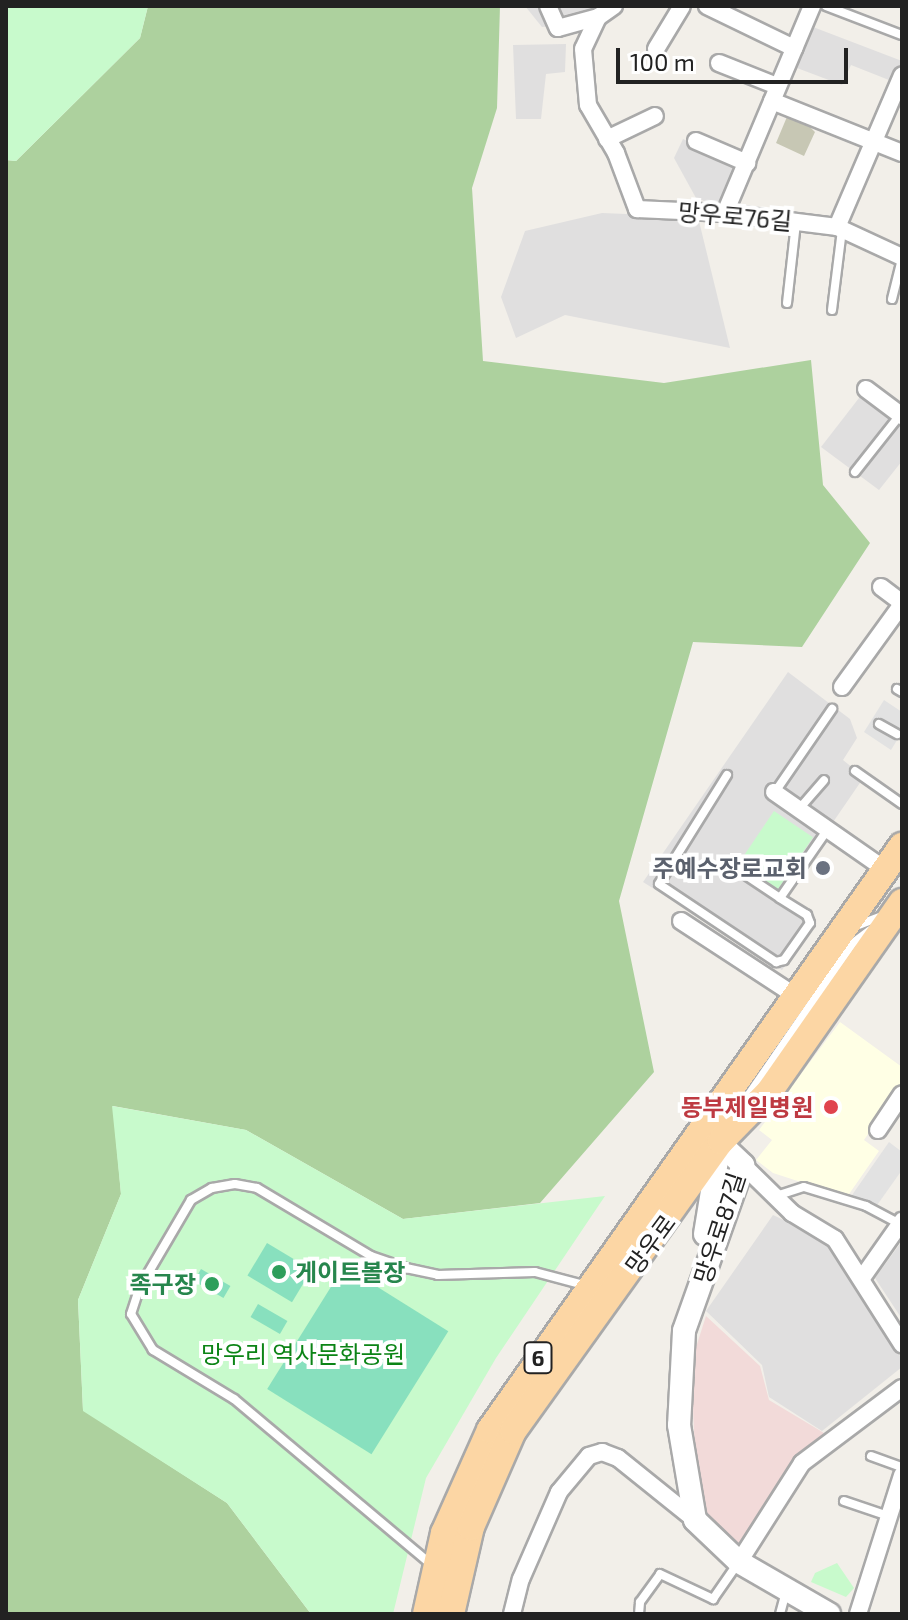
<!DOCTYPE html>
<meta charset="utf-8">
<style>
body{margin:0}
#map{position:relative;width:908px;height:1620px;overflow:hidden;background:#f2efe9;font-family:"Exo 2","Noto Sans KR",sans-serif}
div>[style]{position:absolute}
.residential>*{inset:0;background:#e0dfdf}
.commercial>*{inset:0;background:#f2dad9}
.education>*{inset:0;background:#ffffe5}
.construction>*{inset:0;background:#c7c7b4}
.forest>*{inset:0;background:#add19e}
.park>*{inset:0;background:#c8facc;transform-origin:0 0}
.pitch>*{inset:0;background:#88e0be;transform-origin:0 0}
.parking>*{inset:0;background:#e2e2e2}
.roads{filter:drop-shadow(2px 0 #a9a9a9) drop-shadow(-2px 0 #a9a9a9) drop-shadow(0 2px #a9a9a9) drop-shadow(0 -2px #a9a9a9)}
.service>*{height:8px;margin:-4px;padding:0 4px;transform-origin:4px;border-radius:4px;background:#fff}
.minor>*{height:16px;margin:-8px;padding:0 8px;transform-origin:8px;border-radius:8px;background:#fff}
.tertiary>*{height:22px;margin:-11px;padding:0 11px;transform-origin:11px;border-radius:11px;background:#fff}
.primary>*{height:26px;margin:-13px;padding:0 13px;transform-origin:13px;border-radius:13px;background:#fcd6a4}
.dots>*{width:22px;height:22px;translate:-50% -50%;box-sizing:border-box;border:4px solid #fff;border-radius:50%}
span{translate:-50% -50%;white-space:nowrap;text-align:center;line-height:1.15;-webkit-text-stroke:8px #fff;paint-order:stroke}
.shield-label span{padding:2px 6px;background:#fff;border:2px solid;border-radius:6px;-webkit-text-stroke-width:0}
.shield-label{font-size:22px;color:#222;font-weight:700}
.street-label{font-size:24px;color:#222}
.worship-label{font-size:24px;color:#5b616d;font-weight:700}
.right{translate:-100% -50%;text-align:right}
.health-label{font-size:24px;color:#be3a42;font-weight:700}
.leisure-label{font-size:24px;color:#27864d;font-weight:700}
.left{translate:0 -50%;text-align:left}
.park-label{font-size:24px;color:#0c8416}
.frame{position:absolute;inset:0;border:8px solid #222;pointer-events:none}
.scale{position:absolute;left:616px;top:48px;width:232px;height:36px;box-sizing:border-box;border:4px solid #222;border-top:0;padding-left:10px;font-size:24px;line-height:28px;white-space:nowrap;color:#222;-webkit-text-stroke:6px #fff;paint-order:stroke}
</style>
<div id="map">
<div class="residential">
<i style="clip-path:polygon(525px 6px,609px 6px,588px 22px,542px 27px)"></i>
<i style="clip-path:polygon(813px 27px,902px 61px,894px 82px,851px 65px,842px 85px,797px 68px)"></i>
<i style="clip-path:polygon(566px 44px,565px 72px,546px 74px,541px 119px,516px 119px,513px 45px)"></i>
<i style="clip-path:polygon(683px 139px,739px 164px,720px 207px,696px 198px,674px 158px)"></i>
<i style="clip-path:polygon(602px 213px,698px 217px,730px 348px,565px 315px,516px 338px,501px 297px,525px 231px)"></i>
<i style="clip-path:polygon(866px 389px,902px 416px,902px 461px,879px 490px,821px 447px)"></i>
<i style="clip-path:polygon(788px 672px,850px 719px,857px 738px,843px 760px,864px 777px,781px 898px,816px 921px,782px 970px,643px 882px)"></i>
<i style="clip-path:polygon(773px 1215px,829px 1241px,902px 1359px,902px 1367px,822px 1431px,769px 1397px,762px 1365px,706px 1311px)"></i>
<i style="clip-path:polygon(902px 1241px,902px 1319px,875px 1278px)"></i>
</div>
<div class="commercial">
<i style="clip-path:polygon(706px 1316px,760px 1366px,769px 1400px,824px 1433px,779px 1480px,738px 1547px,709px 1521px,697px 1498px,691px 1363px)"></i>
</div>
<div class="education">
<i style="clip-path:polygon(840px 1022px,902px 1067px,902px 1084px,864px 1140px,879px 1151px,847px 1197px,773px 1173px,756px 1160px,772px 1140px,759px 1130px)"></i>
</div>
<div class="construction">
<i style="clip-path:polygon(789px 112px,816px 125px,808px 125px,815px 132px,804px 156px,776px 143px)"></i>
</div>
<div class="forest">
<i style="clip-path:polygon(148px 6px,500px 6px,497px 108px,472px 188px,483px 361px,664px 383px,811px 360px,823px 485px,870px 543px,802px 647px,693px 642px,619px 901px,654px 1072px,540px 1203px,403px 1219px,246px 1130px,113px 1106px,121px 1194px,78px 1300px,83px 1410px,227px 1503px,311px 1614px,6px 1614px,6px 160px,16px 161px,140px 38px)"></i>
</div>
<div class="park">
<i style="clip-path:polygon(6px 6px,148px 6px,140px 38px,16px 161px,6px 160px)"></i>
<i style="left:774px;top:811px;width:47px;height:63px;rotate:34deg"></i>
<i style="clip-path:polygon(112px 1106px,246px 1130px,403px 1219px,605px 1196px,496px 1358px,426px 1478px,393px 1614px,311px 1614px,227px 1503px,83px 1411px,78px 1300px,121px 1194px)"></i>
<i style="clip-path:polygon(837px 1563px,854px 1588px,846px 1597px,811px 1582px,815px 1573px)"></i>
</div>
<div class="pitch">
<i style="left:267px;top:1243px;width:52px;height:38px;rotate:31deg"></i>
<i style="left:344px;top:1266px;width:123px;height:145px;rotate:32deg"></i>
<i style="left:201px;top:1269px;width:34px;height:14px;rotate:30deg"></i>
<i style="left:258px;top:1304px;width:34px;height:15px;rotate:30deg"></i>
</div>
<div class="parking">
<i style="clip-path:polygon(884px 700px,902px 712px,902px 732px,891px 750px,864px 732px)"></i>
<i style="clip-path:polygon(889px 1142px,902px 1152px,902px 1170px,875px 1208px,850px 1198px)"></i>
</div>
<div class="roads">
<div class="service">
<i style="left:826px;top:6px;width:81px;rotate:20.9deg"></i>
<i style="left:892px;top:299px;width:41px;rotate:-76deg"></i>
<i style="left:787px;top:303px;width:81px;rotate:-83.6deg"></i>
<i style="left:832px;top:310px;width:81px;rotate:-82.9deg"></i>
<i style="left:855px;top:472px;width:73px;rotate:-51.7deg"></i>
<i style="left:897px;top:689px;width:6px;rotate:31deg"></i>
<i style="left:879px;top:724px;width:21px;rotate:29deg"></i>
<i style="left:855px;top:771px;width:57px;rotate:35.1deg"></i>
<i style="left:727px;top:775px;width:128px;rotate:122deg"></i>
<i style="left:659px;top:884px;width:141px;rotate:33.7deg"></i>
<i style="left:776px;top:962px;width:8px;rotate:-14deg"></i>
<i style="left:784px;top:960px;width:45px;rotate:-54.9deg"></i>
<i style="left:810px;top:923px;width:9px;rotate:-111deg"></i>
<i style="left:807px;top:915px;width:32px;rotate:-148deg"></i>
<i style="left:780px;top:898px;width:84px;rotate:-55.2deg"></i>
<i style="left:775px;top:792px;width:101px;rotate:-55.5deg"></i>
<i style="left:799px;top:809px;width:38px;rotate:-49deg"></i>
<i style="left:738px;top:870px;width:50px;rotate:33.7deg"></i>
<i style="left:856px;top:926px;width:30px;rotate:-21deg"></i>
<i style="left:741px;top:1106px;width:198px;rotate:-55.5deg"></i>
<i style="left:853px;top:943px;width:21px;rotate:-37deg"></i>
<i style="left:776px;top:1196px;width:29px;rotate:-18deg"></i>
<i style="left:804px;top:1187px;width:65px;rotate:17deg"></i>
<i style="left:866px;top:1206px;width:38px;rotate:28deg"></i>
<i style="left:871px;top:1456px;width:33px;rotate:20deg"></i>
<i style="left:844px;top:1501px;width:46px;rotate:18.8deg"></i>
<i style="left:432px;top:1565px;width:258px;rotate:-140deg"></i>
<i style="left:234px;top:1399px;width:95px;rotate:-148.8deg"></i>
<i style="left:153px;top:1350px;width:42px;rotate:-121.4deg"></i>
<i style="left:131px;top:1314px;width:28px;rotate:-72deg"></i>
<i style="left:140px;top:1287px;width:101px;rotate:-59.6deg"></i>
<i style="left:191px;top:1200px;width:24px;rotate:-30deg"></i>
<i style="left:212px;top:1188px;width:23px;rotate:-10deg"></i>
<i style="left:235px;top:1184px;width:22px;rotate:10deg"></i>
<i style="left:257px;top:1188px;width:133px;rotate:30.8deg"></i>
<i style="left:371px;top:1256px;width:37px;rotate:19deg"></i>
<i style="left:406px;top:1268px;width:33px;rotate:12deg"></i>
<i style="left:438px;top:1275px;width:97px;rotate:-1.8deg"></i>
<i style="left:535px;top:1272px;width:55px;rotate:14.8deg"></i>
<i style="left:639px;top:1614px;width:12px;rotate:-85deg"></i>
<i style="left:640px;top:1602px;width:34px;rotate:-54deg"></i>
<i style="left:660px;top:1574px;width:59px;rotate:25.3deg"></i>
<i style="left:713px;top:1599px;width:44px;rotate:-55.2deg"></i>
<i style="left:780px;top:1614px;width:24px;rotate:-75deg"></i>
</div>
<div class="minor">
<i style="left:548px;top:6px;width:24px;rotate:66deg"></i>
<i style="left:558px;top:28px;width:41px;rotate:-15.4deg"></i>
<i style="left:614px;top:6px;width:19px;rotate:145deg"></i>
<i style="left:598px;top:17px;width:35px;rotate:115deg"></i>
<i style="left:583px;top:49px;width:56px;rotate:84.9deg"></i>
<i style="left:588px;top:105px;width:56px;rotate:59.7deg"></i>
<i style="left:616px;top:153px;width:60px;rotate:69.4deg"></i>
<i style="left:637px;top:209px;width:88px;rotate:2.6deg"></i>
<i style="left:725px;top:213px;width:113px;rotate:7.1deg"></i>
<i style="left:837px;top:227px;width:72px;rotate:24.8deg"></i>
<i style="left:707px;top:6px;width:97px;rotate:25.8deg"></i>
<i style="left:656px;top:49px;width:50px;rotate:-58.8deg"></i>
<i style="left:719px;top:63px;width:62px;rotate:21.6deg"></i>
<i style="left:772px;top:101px;width:140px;rotate:21.8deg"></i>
<i style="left:607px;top:139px;width:53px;rotate:-25.6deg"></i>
<i style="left:696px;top:141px;width:56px;rotate:23.3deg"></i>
<i style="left:725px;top:213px;width:225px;rotate:-67.2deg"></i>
<i style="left:837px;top:227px;width:165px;rotate:-66.8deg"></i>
<i style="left:866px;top:389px;width:45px;rotate:36.9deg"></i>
<i style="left:881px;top:587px;width:26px;rotate:37deg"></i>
<i style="left:842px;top:687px;width:102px;rotate:-54.1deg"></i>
<i style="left:774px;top:792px;width:136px;rotate:34.9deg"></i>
<i style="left:681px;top:921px;width:135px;rotate:33.2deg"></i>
<i style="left:878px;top:1130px;width:43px;rotate:-56.3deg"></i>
<i style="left:743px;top:1165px;width:69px;rotate:44.4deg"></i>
<i style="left:792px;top:1213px;width:50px;rotate:31.2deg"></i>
<i style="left:835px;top:1239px;width:125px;rotate:57.5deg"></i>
<i style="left:862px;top:1278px;width:70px;rotate:-54.9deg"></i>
<i style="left:739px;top:1562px;width:117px;rotate:-57.5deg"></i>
<i style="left:802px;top:1463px;width:125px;rotate:-36.9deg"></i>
<i style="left:512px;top:1614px;width:36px;rotate:-76deg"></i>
<i style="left:521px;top:1579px;width:95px;rotate:-66.4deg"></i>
<i style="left:559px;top:1492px;width:47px;rotate:-50.2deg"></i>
<i style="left:589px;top:1456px;width:14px;rotate:-17deg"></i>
<i style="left:602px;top:1452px;width:17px;rotate:21deg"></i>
<i style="left:618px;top:1458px;width:99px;rotate:38.8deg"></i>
<i style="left:858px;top:1614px;width:146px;rotate:-72.4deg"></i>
</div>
<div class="tertiary">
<i style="left:707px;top:1131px;width:50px;rotate:43.4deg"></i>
<i style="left:743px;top:1165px;width:176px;rotate:109.6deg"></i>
<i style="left:684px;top:1331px;width:94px;rotate:93deg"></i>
<i style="left:679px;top:1425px;width:96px;rotate:80.4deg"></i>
<i style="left:695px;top:1520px;width:61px;rotate:43.7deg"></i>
<i style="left:739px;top:1562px;width:104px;rotate:30deg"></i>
<i style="left:705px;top:1234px;width:93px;rotate:-80.7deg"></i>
</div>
<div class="primary">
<i style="left:426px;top:1614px;width:83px;rotate:-77.5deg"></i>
<i style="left:444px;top:1533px;width:113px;rotate:-65.9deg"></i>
<i style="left:490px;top:1430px;width:715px;rotate:-54.8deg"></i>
<i style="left:451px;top:1614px;width:89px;rotate:-77.1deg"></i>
<i style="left:471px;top:1527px;width:105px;rotate:-66.4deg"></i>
<i style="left:513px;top:1431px;width:357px;rotate:-54.4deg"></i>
<i style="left:721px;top:1141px;width:69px;rotate:-45.6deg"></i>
<i style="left:769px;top:1092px;width:232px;rotate:-55deg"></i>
</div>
</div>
<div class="dots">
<i style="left:823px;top:868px;background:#6b7280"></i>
<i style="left:831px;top:1107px;background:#e0444e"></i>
<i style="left:279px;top:1272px;background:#2e9e5b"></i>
<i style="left:212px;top:1284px;background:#2e9e5b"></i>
</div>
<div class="shield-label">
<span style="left:538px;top:1358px">6</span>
</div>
<div class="street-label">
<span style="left:735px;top:216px;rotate:5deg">망우로76길</span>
<span style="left:719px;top:1228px;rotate:-72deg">망우로87길</span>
<span style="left:650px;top:1244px;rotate:-54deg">망우로</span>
</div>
<div class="worship-label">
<span class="right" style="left:807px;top:868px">주예수장로교회</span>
</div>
<div class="health-label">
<span class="right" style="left:813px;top:1107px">동부제일병원</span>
</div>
<div class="leisure-label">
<span class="left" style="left:295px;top:1272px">게이트볼장</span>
<span class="right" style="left:196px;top:1284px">족구장</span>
</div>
<div class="park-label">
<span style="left:303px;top:1354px">망우리 역사문화공원</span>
</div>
<div class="frame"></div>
<div class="scale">100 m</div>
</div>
